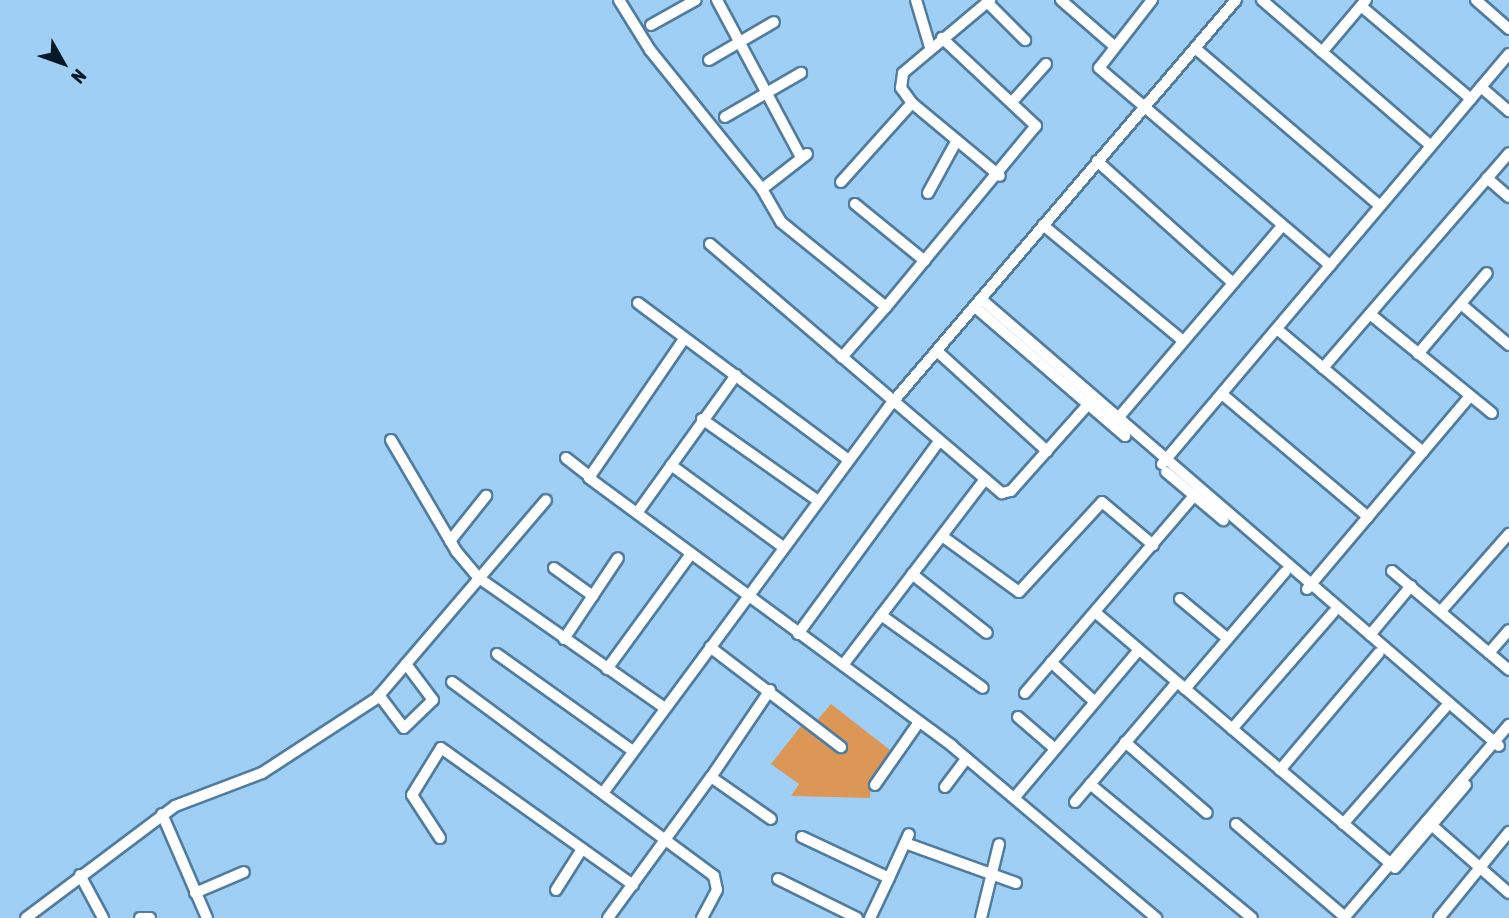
<!DOCTYPE html>
<style>
body{margin:0}
#map{position:relative;width:1509px;height:918px;overflow:hidden;background:#a0cff5;font-family:"Asap Condensed",sans-serif}
div>[style]{position:absolute}
.green>*{inset:0;background:#dc9655}
.roads{filter:drop-shadow(2px 0 #507d9f) drop-shadow(-2px 0 #507d9f) drop-shadow(0 2px #507d9f) drop-shadow(0 -2px #507d9f)}
.minor>*{height:10px;margin:-5px;padding:0 5px;transform-origin:5px;border-radius:5px;background:#fff}
span{translate:-50% -50%;white-space:nowrap;text-align:center;line-height:1.15;-webkit-text-stroke:5px #a0cff5;paint-order:stroke}
.north{position:absolute;left:28px;top:28px;width:70px;height:70px;-webkit-text-stroke:5px #a0cff5;paint-order:stroke;rotate:130deg;font-size:19px;font-weight:700;line-height:28px;text-align:center;color:#071926}
.north::after{content:'';display:block;margin:auto;width:24px;height:32px;background:#071926;clip-path:polygon(50% 0,100% 100%,50% 72%,0 100%)}
</style>
<div id="map">
<div class="green">
<i style="clip-path:polygon(831px 704px,890px 750px,871px 780px,870px 798px,791px 796px,799px 784px,771px 764px,801px 726px,808px 731px)"></i>
</div>
<div class="roads">
<div class="minor">
<i style="left:619px;top:0;width:59px;rotate:58.2deg"></i>
<i style="left:650px;top:50px;width:179px;rotate:51.1deg"></i>
<i style="left:762px;top:189px;width:57px;rotate:-37.9deg"></i>
<i style="left:717px;top:0;width:178px;rotate:61.9deg"></i>
<i style="left:916px;top:0;width:49px;rotate:73.4deg"></i>
<i style="left:1061px;top:0;width:69px;rotate:40.9deg"></i>
<i style="left:1152px;top:0;width:86px;rotate:127.9deg"></i>
<i style="left:1099px;top:68px;width:304px;rotate:40.5deg"></i>
<i style="left:1262px;top:0;width:223px;rotate:40.8deg"></i>
<i style="left:1476px;top:0;width:44px;rotate:41.3deg"></i>
<i style="left:987px;top:2px;width:54px;rotate:45deg"></i>
<i style="left:1361px;top:6px;width:144px;rotate:40.2deg"></i>
<i style="left:651px;top:25px;width:51px;rotate:-29.1deg"></i>
<i style="left:1195px;top:48px;width:243px;rotate:40.5deg"></i>
<i style="left:1322px;top:52px;width:68px;rotate:-49.8deg"></i>
<i style="left:709px;top:60px;width:75px;rotate:-30.3deg"></i>
<i style="left:1481px;top:87px;width:37px;rotate:41deg"></i>
<i style="left:1012px;top:102px;width:51px;rotate:-48.2deg"></i>
<i style="left:912px;top:103px;width:19px;rotate:-126deg"></i>
<i style="left:901px;top:88px;width:15px;rotate:-82deg"></i>
<i style="left:903px;top:73px;width:114px;rotate:-40deg"></i>
<i style="left:725px;top:117px;width:88px;rotate:-30.1deg"></i>
<i style="left:1097px;top:161px;width:183px;rotate:41.9deg"></i>
<i style="left:1487px;top:178px;width:29px;rotate:41deg"></i>
<i style="left:841px;top:182px;width:106px;rotate:-48.1deg"></i>
<i style="left:912px;top:103px;width:114px;rotate:39.7deg"></i>
<i style="left:762px;top:189px;width:38px;rotate:60deg"></i>
<i style="left:781px;top:222px;width:135px;rotate:39deg"></i>
<i style="left:886px;top:307px;width:67px;rotate:131.3deg"></i>
<i style="left:928px;top:193px;width:60px;rotate:-61.3deg"></i>
<i style="left:855px;top:204px;width:90px;rotate:39.2deg"></i>
<i style="left:1043px;top:225px;width:182px;rotate:39.6deg"></i>
<i style="left:710px;top:244px;width:384px;rotate:40.5deg"></i>
<i style="left:1002px;top:493px;width:9px;rotate:-13deg"></i>
<i style="left:1011px;top:491px;width:122px;rotate:-48.3deg"></i>
<i style="left:981px;top:299px;width:684px;rotate:40.79deg"></i>
<i style="left:638px;top:303px;width:261px;rotate:36.7deg"></i>
<i style="left:1461px;top:304px;width:63px;rotate:40.5deg"></i>
<i style="left:886px;top:307px;width:235px;rotate:-50.4deg"></i>
<i style="left:1036px;top:126px;width:129px;rotate:-136.9deg"></i>
<i style="left:975px;top:307px;width:198px;rotate:40.7deg"></i>
<i style="left:1370px;top:314px;width:157px;rotate:39.1deg"></i>
<i style="left:1277px;top:329px;width:191px;rotate:40.1deg"></i>
<i style="left:684px;top:339px;width:168px;rotate:124.4deg"></i>
<i style="left:589px;top:478px;width:451px;rotate:36.4deg"></i>
<i style="left:952px;top:746px;width:267px;rotate:40.1deg"></i>
<i style="left:937px;top:351px;width:149px;rotate:42.3deg"></i>
<i style="left:1418px;top:354px;width:106px;rotate:-49.6deg"></i>
<i style="left:1323px;top:368px;width:284px;rotate:-49.1deg"></i>
<i style="left:1222px;top:394px;width:191px;rotate:40.1deg"></i>
<i style="left:702px;top:419px;width:141px;rotate:35.2deg"></i>
<i style="left:1113px;top:424px;width:260px;rotate:-49.5deg"></i>
<i style="left:391px;top:440px;width:129px;rotate:59.6deg"></i>
<i style="left:456px;top:551px;width:35px;rotate:50deg"></i>
<i style="left:479px;top:578px;width:227px;rotate:35deg"></i>
<i style="left:566px;top:458px;width:28px;rotate:38deg"></i>
<i style="left:1162px;top:464px;width:537px;rotate:-49.76deg"></i>
<i style="left:671px;top:465px;width:139px;rotate:36.2deg"></i>
<i style="left:1166px;top:472px;width:75px;rotate:40.1deg"></i>
<i style="left:637px;top:513px;width:170px;rotate:-54.3deg"></i>
<i style="left:942px;top:536px;width:95px;rotate:36deg"></i>
<i style="left:1019px;top:592px;width:122px;rotate:-47.3deg"></i>
<i style="left:1102px;top:502px;width:67px;rotate:40.1deg"></i>
<i style="left:450px;top:541px;width:58px;rotate:-51.3deg"></i>
<i style="left:554px;top:568px;width:48px;rotate:35.7deg"></i>
<i style="left:1392px;top:571px;width:153px;rotate:40.2deg"></i>
<i style="left:912px;top:574px;width:95px;rotate:38.2deg"></i>
<i style="left:1307px;top:589px;width:253px;rotate:-49.8deg"></i>
<i style="left:1180px;top:599px;width:62px;rotate:39.8deg"></i>
<i style="left:1441px;top:611px;width:103px;rotate:-48.6deg"></i>
<i style="left:1095px;top:612px;width:387px;rotate:40.4deg"></i>
<i style="left:881px;top:615px;width:125px;rotate:35.6deg"></i>
<i style="left:798px;top:634px;width:239px;rotate:-53.8deg"></i>
<i style="left:1370px;top:635px;width:64px;rotate:-50.1deg"></i>
<i style="left:564px;top:639px;width:97px;rotate:-56.3deg"></i>
<i style="left:710px;top:647px;width:165px;rotate:37.4deg"></i>
<i style="left:1489px;top:653px;width:30px;rotate:-49deg"></i>
<i style="left:497px;top:654px;width:167px;rotate:35.5deg"></i>
<i style="left:1051px;top:662px;width:59px;rotate:42.3deg"></i>
<i style="left:843px;top:665px;width:234px;rotate:-52.6deg"></i>
<i style="left:607px;top:669px;width:142px;rotate:-53.9deg"></i>
<i style="left:452px;top:682px;width:326px;rotate:36.5deg"></i>
<i style="left:714px;top:876px;width:14px;rotate:78deg"></i>
<i style="left:717px;top:890px;width:32px;rotate:118deg"></i>
<i style="left:1185px;top:689px;width:154px;rotate:-49.5deg"></i>
<i style="left:770px;top:690px;width:105px;rotate:124.1deg"></i>
<i style="left:711px;top:777px;width:73px;rotate:35deg"></i>
<i style="left:1025px;top:693px;width:260px;rotate:-49.4deg"></i>
<i style="left:379px;top:695px;width:41px;rotate:52.9deg"></i>
<i style="left:404px;top:728px;width:40px;rotate:-44deg"></i>
<i style="left:433px;top:700px;width:45px;rotate:-126.9deg"></i>
<i style="left:1018px;top:717px;width:49px;rotate:40.9deg"></i>
<i style="left:1232px;top:729px;width:154px;rotate:-49deg"></i>
<i style="left:1125px;top:742px;width:108px;rotate:40.9deg"></i>
<i style="left:1280px;top:770px;width:153px;rotate:-49.8deg"></i>
<i style="left:1090px;top:784px;width:210px;rotate:39.6deg"></i>
<i style="left:875px;top:785px;width:77px;rotate:-55.1deg"></i>
<i style="left:945px;top:787px;width:36px;rotate:-53deg"></i>
<i style="left:603px;top:793px;width:485px;rotate:-53.5deg"></i>
<i style="left:892px;top:403px;width:530px;rotate:-49.52deg"></i>
<i style="left:1015px;top:797px;width:192px;rotate:-49.9deg"></i>
<i style="left:1075px;top:802px;width:157px;rotate:-49.6deg"></i>
<i style="left:162px;top:814px;width:113px;rotate:66.6deg"></i>
<i style="left:1427px;top:821px;width:109px;rotate:41.3deg"></i>
<i style="left:1236px;top:824px;width:143px;rotate:40.5deg"></i>
<i style="left:1343px;top:824px;width:154px;rotate:-48.7deg"></i>
<i style="left:802px;top:837px;width:96px;rotate:25.2deg"></i>
<i style="left:889px;top:878px;width:44px;rotate:115.4deg"></i>
<i style="left:440px;top:838px;width:51px;rotate:-123.1deg"></i>
<i style="left:412px;top:795px;width:55px;rotate:-58.3deg"></i>
<i style="left:441px;top:748px;width:236px;rotate:35.5deg"></i>
<i style="left:905px;top:843px;width:118px;rotate:19.8deg"></i>
<i style="left:1395px;top:868px;width:109px;rotate:-49.5deg"></i>
<i style="left:80px;top:875px;width:49px;rotate:61.9deg"></i>
<i style="left:889px;top:878px;width:48px;rotate:-65.6deg"></i>
<i style="left:778px;top:879px;width:88px;rotate:26.3deg"></i>
<i style="left:556px;top:890px;width:49px;rotate:-57.6deg"></i>
<i style="left:195px;top:893px;width:53px;rotate:-23.2deg"></i>
<i style="left:26px;top:918px;width:186px;rotate:-36.9deg"></i>
<i style="left:175px;top:806px;width:93px;rotate:-20.8deg"></i>
<i style="left:262px;top:773px;width:137px;rotate:-33.1deg"></i>
<i style="left:377px;top:698px;width:260px;rotate:-49.5deg"></i>
<i style="left:140px;top:918px;width:10px"></i>
<i style="left:608px;top:918px;width:175px;rotate:-53.9deg"></i>
<i style="left:981px;top:918px;width:76px;rotate:-76.3deg"></i>
<i style="left:1344px;top:918px;width:254px;rotate:-49.5deg"></i>
<i style="left:1439px;top:918px;width:111px;rotate:-50.9deg"></i>
</div>
</div>
<div class="north">N</div>
</div>
